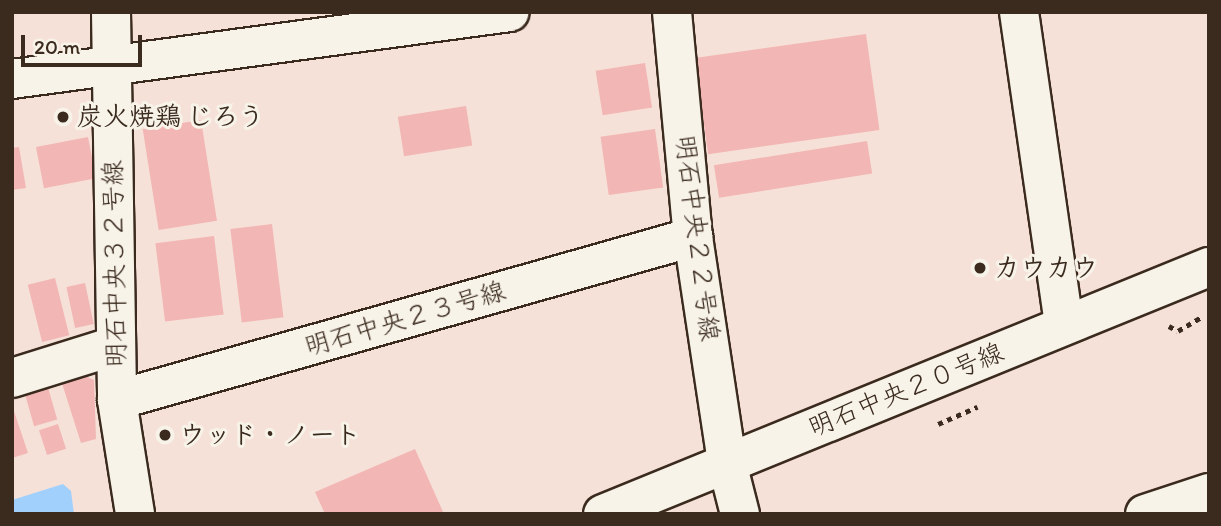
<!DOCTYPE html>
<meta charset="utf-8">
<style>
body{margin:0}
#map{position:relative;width:1221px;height:526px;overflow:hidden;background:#f6e1d8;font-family:Itim,"Klee One",sans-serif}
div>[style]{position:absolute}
.water>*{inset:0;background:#a1d0fd}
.building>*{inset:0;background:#f2b6b4;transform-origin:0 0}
.path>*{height:4.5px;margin-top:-2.25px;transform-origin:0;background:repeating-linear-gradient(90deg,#3b2a1e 0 5px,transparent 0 10px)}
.roads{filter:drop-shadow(2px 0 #3b2a1e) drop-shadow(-2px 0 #3b2a1e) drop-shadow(0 2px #3b2a1e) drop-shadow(0 -2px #3b2a1e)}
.minor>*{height:38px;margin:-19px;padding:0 19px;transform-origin:19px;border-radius:19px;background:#f7f3e8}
.tertiary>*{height:38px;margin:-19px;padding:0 19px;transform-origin:19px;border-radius:19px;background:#f7f3e8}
.dots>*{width:19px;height:19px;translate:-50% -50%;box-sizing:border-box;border:4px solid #f7f3e8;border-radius:50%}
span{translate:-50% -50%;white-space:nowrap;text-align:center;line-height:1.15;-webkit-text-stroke:6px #f7f3e8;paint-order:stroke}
.poi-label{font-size:26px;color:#3b2a1e;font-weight:700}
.left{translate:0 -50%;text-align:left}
.street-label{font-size:26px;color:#3b2a1e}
.frame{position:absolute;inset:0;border:14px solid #3b2a1e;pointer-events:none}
.scale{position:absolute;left:21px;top:35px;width:121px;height:32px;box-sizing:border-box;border:4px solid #3b2a1e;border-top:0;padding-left:9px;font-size:21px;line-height:24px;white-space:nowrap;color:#3b2a1e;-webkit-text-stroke:5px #f7f3e8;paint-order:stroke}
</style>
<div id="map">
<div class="water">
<i style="clip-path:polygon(63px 484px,71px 491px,74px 514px,12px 514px,12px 500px)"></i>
</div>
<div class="building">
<i style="left:866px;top:34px;width:97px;height:173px;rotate:82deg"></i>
<i style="left:645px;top:63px;width:45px;height:50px;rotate:81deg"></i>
<i style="left:466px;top:106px;width:40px;height:69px;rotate:81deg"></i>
<i style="left:201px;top:120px;width:102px;height:59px;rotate:81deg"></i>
<i style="left:655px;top:129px;width:59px;height:55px;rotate:82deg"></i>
<i style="left:88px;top:137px;width:42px;height:53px;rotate:79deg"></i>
<i style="left:867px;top:141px;width:33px;height:155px;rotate:81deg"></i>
<i style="clip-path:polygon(19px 147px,26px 188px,12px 190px,12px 148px)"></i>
<i style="left:272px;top:224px;width:94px;height:42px;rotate:83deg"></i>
<i style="left:214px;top:236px;width:79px;height:59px;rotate:83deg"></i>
<i style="left:55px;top:278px;width:59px;height:28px;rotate:76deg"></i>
<i style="left:85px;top:283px;width:42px;height:19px;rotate:78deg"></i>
<i style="clip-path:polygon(76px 372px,94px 380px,96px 439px,81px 443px,60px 377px)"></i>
<i style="left:47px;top:384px;width:37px;height:24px;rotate:74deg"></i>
<i style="clip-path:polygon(12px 405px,28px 453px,12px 458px)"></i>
<i style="left:58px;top:424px;width:26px;height:20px;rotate:72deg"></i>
<i style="clip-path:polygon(415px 449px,444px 514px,325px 514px,315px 492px)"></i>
</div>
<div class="path">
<i style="left:1169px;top:326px;width:10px;rotate:29deg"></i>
<i style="left:1178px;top:331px;width:27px;rotate:-31deg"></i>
<i style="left:938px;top:424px;width:43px;rotate:-23.6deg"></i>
</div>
<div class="roads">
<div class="minor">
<i style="left:111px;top:12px;width:388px;rotate:89.1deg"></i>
<i style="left:117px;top:400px;width:115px;rotate:81deg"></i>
<i style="left:672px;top:12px;width:226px;rotate:84.7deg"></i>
<i style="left:693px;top:237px;width:229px;rotate:81.4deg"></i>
<i style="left:727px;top:463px;width:53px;rotate:75.7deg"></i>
<i style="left:1019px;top:12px;width:316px;rotate:81.8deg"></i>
<i style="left:12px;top:378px;width:108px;rotate:-17.3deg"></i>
<i style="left:117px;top:400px;width:599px;rotate:-15.8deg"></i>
<i style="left:603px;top:514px;width:654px;rotate:-22.18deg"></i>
<i style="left:1145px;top:514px;width:67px;rotate:-18.2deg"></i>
</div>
<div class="tertiary">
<i style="left:12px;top:79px;width:502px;rotate:-7.66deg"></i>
</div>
</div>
<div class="dots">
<i style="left:63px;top:117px;background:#3b2a1e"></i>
<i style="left:980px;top:268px;background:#3b2a1e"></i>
<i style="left:165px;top:435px;background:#3b2a1e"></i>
</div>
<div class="poi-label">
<span class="left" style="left:77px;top:117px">炭火焼鶏 じろう</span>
<span class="left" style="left:994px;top:268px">カウカウ</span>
<span class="left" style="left:179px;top:435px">ウッド・ノート</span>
</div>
<div class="street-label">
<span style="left:697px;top:238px;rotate:83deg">明石中央２２号線</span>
<span style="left:115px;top:264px;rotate:-91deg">明石中央３２号線</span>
<span style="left:405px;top:319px;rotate:-16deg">明石中央２３号線</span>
<span style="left:906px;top:390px;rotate:-22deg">明石中央２０号線</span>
</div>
<div class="frame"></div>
<div class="scale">20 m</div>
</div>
